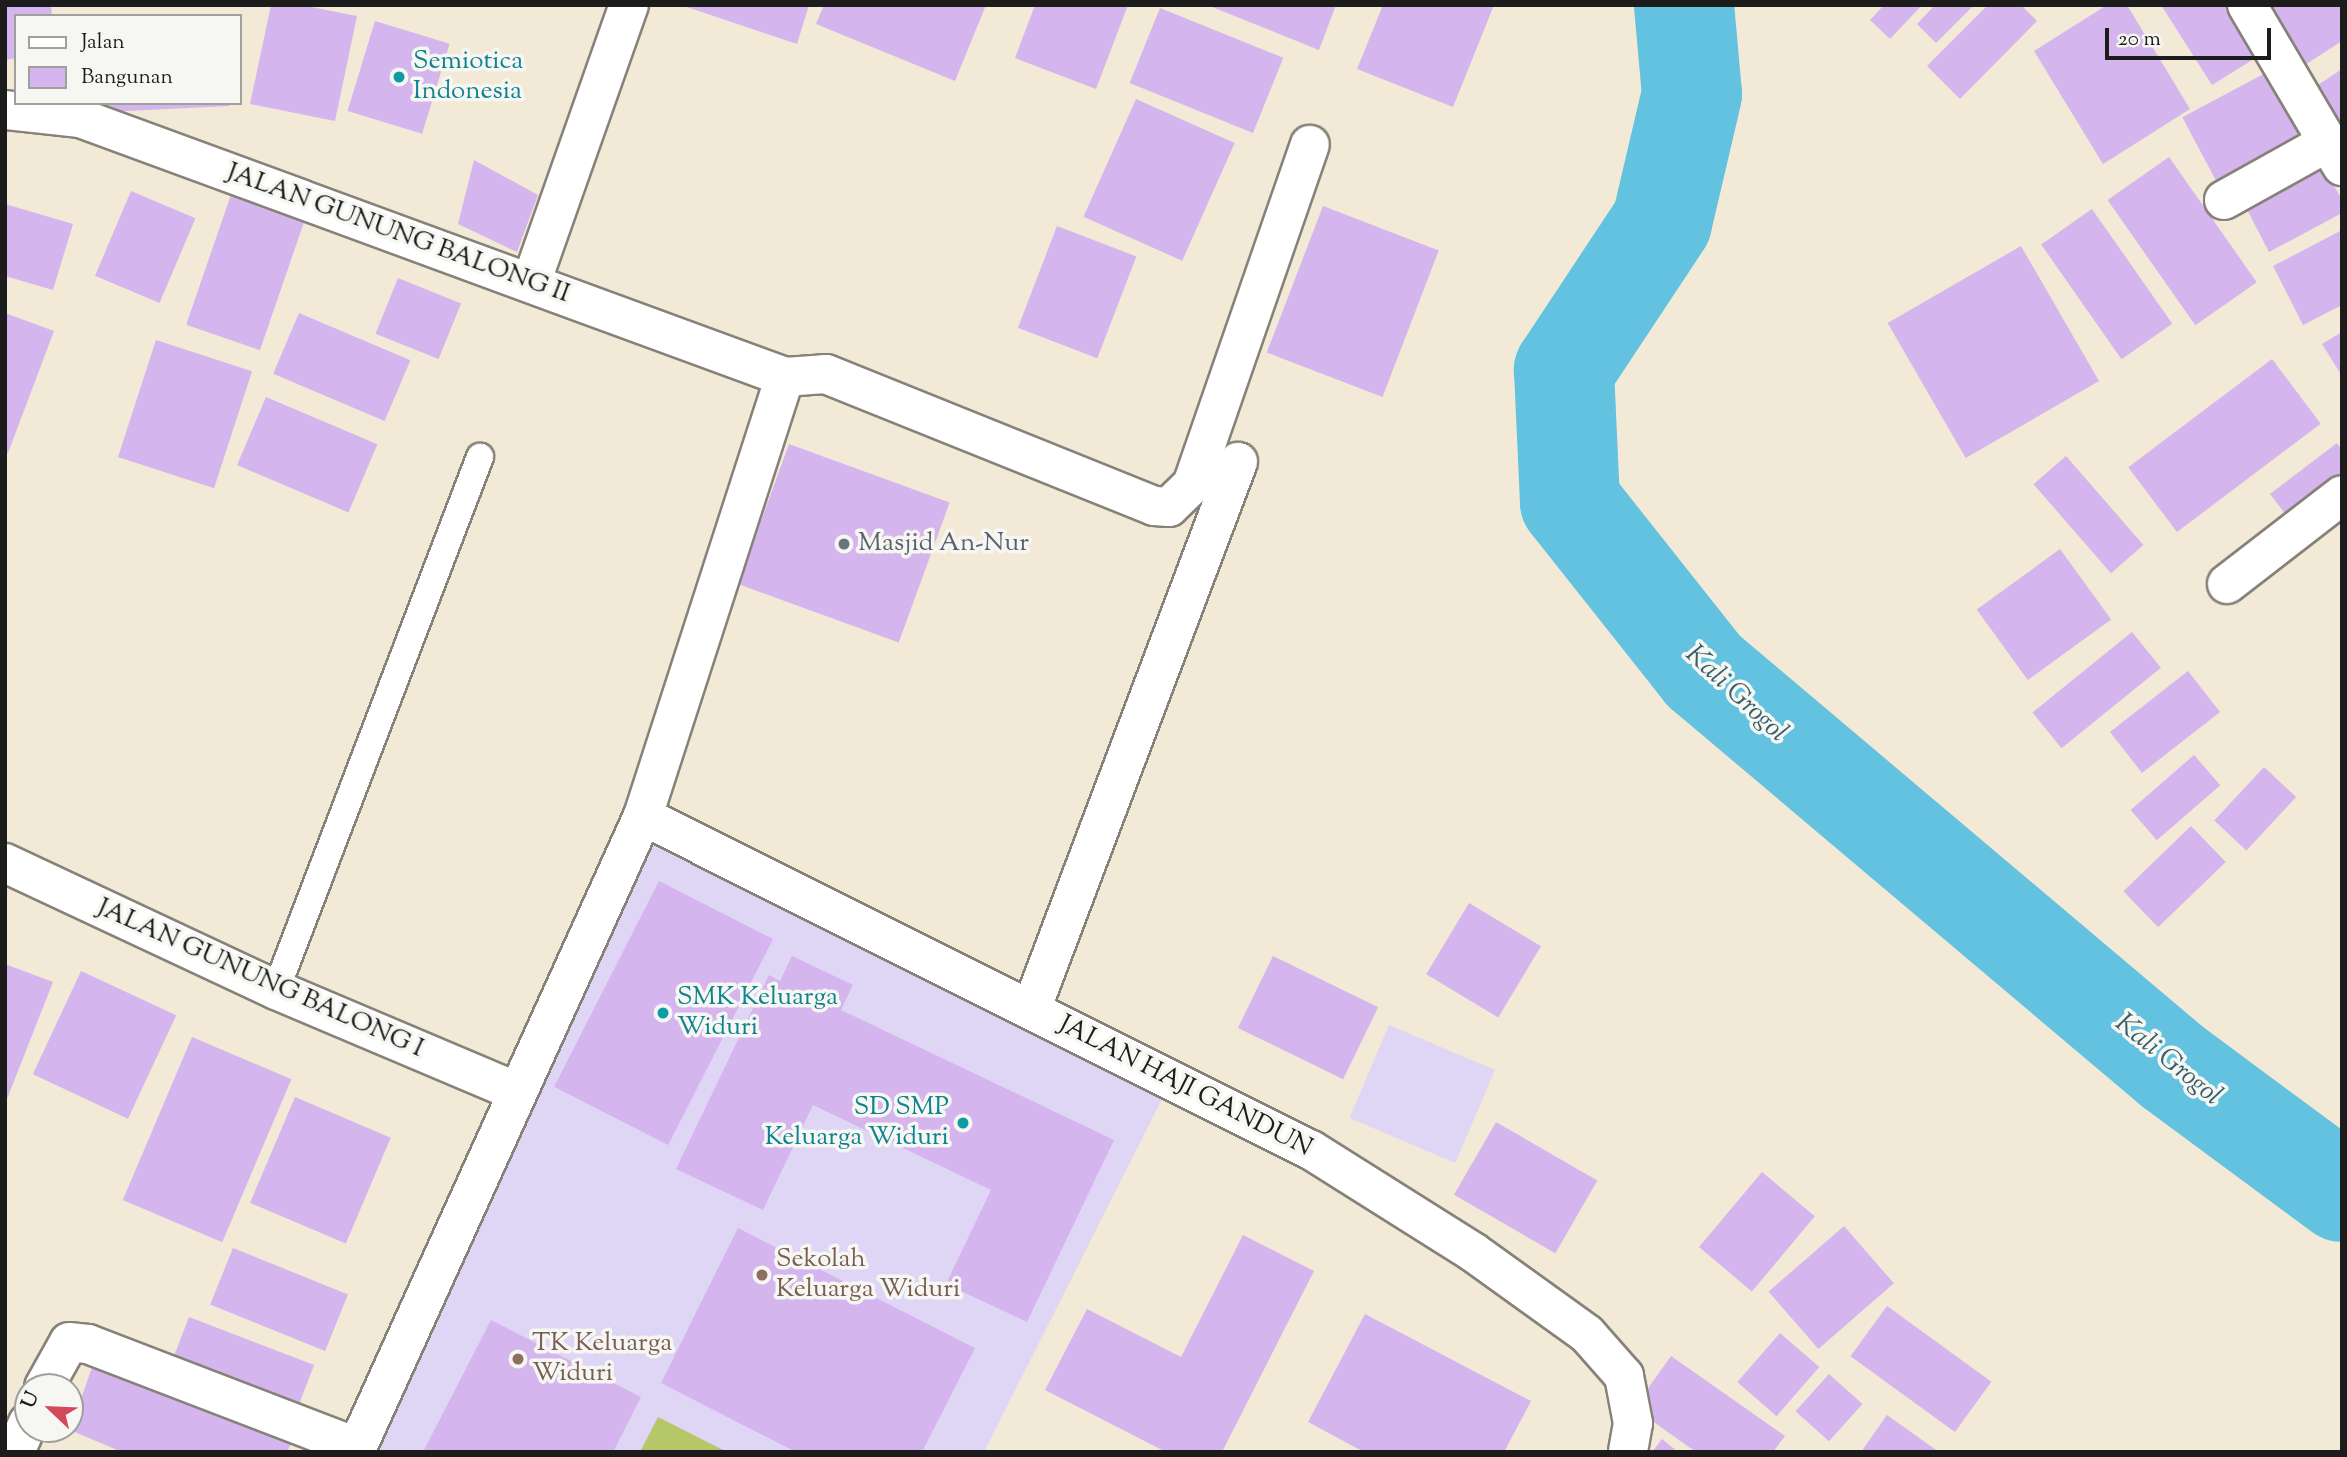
<!DOCTYPE html>
<style>
body{margin:0}
#map{position:relative;width:2347px;height:1457px;overflow:hidden;background:#f2e9d6;font-family:"Sorts Mill Goudy",serif}
div>[style]{position:absolute}
.built>*{inset:0;background:#dfd5f5;transform-origin:0 0}
.green>*{inset:0;background:#b6c76a}
.river>*{height:100px;margin:-50px;padding:0 50px;transform-origin:50px;border-radius:50px;background:#62c2e0}
.building>*{inset:0;background:#d5b5ee;transform-origin:0 0}
.roads{filter:drop-shadow(2px 0 #878279) drop-shadow(-2px 0 #878279) drop-shadow(0 2px #878279) drop-shadow(0 -2px #878279)}
.service>*{height:26px;margin:-13px;padding:0 13px;transform-origin:13px;border-radius:13px;background:#fff}
.minor>*{height:38px;margin:-19px;padding:0 19px;transform-origin:19px;border-radius:19px;background:#fff}
.dots>*{width:19px;height:19px;translate:-50% -50%;box-sizing:border-box;border:4px solid #f6f6f2;border-radius:50%}
span{translate:-50% -50%;white-space:nowrap;text-align:center;line-height:1.15;-webkit-text-stroke:7px #f6f6f2;paint-order:stroke}
.culture-label{font-size:26px;color:#0d838f}
.left{translate:0 -50%;text-align:left}
.right{translate:-100% -50%;text-align:right}
.street-label{font-size:26px;color:#1c1c1c}
.worship-label{font-size:26px;color:#5b616d}
.education-label{font-size:26px;color:#785e54}
.water-label{font-size:28px;color:#385e6a;font-style:italic}
.frame{position:absolute;inset:0;border:7px solid #1c1c1c;pointer-events:none}
.legend{position:absolute;left:14px;top:14px;width:228px;height:91px;box-sizing:border-box;background:#f6f6f2;border:2px solid #9f9f9c;margin:0;padding:9px 12px;list-style:none;font-size:21px;color:#1c1c1c}
.legend li{display:flex;align-items:center;gap:14px;height:35px}
.legend b{width:35px;border:2px solid #9f9f9c}
.north{position:absolute;left:14px;top:1373px;width:70px;height:70px;box-sizing:border-box;background:#f6f6f2;border:2px solid #9f9f9c;border-radius:50%;rotate:293deg;font-size:19px;font-weight:700;line-height:28px;text-align:center;color:#1c1c1c}
.north::after{content:'';display:block;margin:auto;width:24px;height:32px;background:#d1495b;clip-path:polygon(50% 0,100% 100%,50% 72%,0 100%)}
.scale{position:absolute;left:2105px;top:28px;width:166px;height:32px;box-sizing:border-box;border:4px solid #1c1c1c;border-top:0;padding-left:9px;font-size:21px;line-height:24px;white-space:nowrap;color:#1c1c1c;-webkit-text-stroke:5px #f6f6f2;paint-order:stroke}
</style>
<div id="map">
<div class="built">
<i style="clip-path:polygon(652px 842px,1162px 1099px,984px 1452px,371px 1452px)"></i>
<i style="left:1389px;top:1025px;width:115px;height:101px;rotate:23deg"></i>
</div>
<div class="green">
<i style="clip-path:polygon(658px 1417px,727px 1452px,640px 1452px)"></i>
</div>
<div class="river">
<i style="left:1684px;top:5px;width:89px;rotate:84.9deg"></i>
<i style="left:1692px;top:94px;width:131px;rotate:103.2deg"></i>
<i style="left:1662px;top:222px;width:178px;rotate:123.5deg"></i>
<i style="left:1564px;top:370px;width:132px;rotate:87.4deg"></i>
<i style="left:1570px;top:502px;width:216px;rotate:51.6deg"></i>
<i style="left:1704px;top:671px;width:614px;rotate:40.18deg"></i>
<i style="left:2173px;top:1067px;width:210px;rotate:36.5deg"></i>
</div>
<div class="building">
<i style="clip-path:polygon(5px 5px,51px 5px,52px 16px,16px 16px,16px 58px,5px 60px)"></i>
<i style="clip-path:polygon(271px 5px,301px 5px,357px 16px,335px 121px,250px 104px)"></i>
<i style="clip-path:polygon(681px 5px,809px 5px,797px 44px)"></i>
<i style="clip-path:polygon(824px 5px,986px 5px,955px 81px,816px 24px)"></i>
<i style="clip-path:polygon(1035px 5px,1128px 5px,1096px 89px,1015px 58px)"></i>
<i style="clip-path:polygon(1207px 5px,1336px 5px,1319px 50px)"></i>
<i style="clip-path:polygon(1383px 5px,1494px 5px,1453px 107px,1357px 69px)"></i>
<i style="clip-path:polygon(1884px 5px,1922px 5px,1890px 39px,1870px 20px)"></i>
<i style="clip-path:polygon(1935px 5px,1974px 5px,1936px 43px,1917px 24px)"></i>
<i style="clip-path:polygon(1988px 5px,2021px 5px,2037px 21px,1960px 99px,1927px 66px)"></i>
<i style="clip-path:polygon(2107px 5px,2127px 5px,2190px 109px,2103px 164px,2034px 51px)"></i>
<i style="clip-path:polygon(2161px 5px,2235px 5px,2265px 52px,2212px 85px)"></i>
<i style="clip-path:polygon(2260px 5px,2342px 5px,2342px 41px,2300px 68px)"></i>
<i style="left:1160px;top:8px;width:133px;height:81px;rotate:22deg"></i>
<i style="left:375px;top:21px;width:78px;height:94px;rotate:17deg"></i>
<i style="left:2275px;top:68px;width:83px;height:105px;rotate:62deg"></i>
<i style="clip-path:polygon(2342px 69px,2342px 133px,2312px 89px)"></i>
<i style="left:1136px;top:99px;width:108px;height:129px;rotate:24deg"></i>
<i style="clip-path:polygon(107px 103px,229px 103px,229px 106px,107px 112px)"></i>
<i style="clip-path:polygon(2317px 155px,2342px 200px,2342px 213px,2269px 252px,2240px 196px)"></i>
<i style="left:2169px;top:157px;width:153px;height:75px;rotate:55deg"></i>
<i style="clip-path:polygon(474px 160px,538px 195px,517px 252px,458px 224px)"></i>
<i style="left:235px;top:183px;width:78px;height:150px;rotate:19deg"></i>
<i style="left:131px;top:191px;width:70px;height:92px;rotate:23deg"></i>
<i style="clip-path:polygon(5px 204px,73px 224px,53px 290px,5px 276px)"></i>
<i style="left:1323px;top:206px;width:124px;height:157px;rotate:21deg"></i>
<i style="left:2092px;top:209px;width:140px;height:62px;rotate:55deg"></i>
<i style="left:1057px;top:226px;width:85px;height:109px;rotate:21deg"></i>
<i style="clip-path:polygon(2342px 230px,2342px 305px,2303px 325px,2273px 266px)"></i>
<i style="left:2021px;top:246px;width:156px;height:154px;rotate:60deg"></i>
<i style="left:398px;top:278px;width:68px;height:60px;rotate:22deg"></i>
<i style="clip-path:polygon(5px 313px,54px 331px,8px 453px,5px 452px)"></i>
<i style="left:299px;top:313px;width:121px;height:66px;rotate:23deg"></i>
<i style="clip-path:polygon(2342px 332px,2342px 376px,2322px 344px)"></i>
<i style="left:156px;top:340px;width:101px;height:123px;rotate:18deg"></i>
<i style="left:2272px;top:359px;width:81px;height:180px;rotate:53deg"></i>
<i style="left:266px;top:397px;width:121px;height:74px;rotate:23deg"></i>
<i style="clip-path:polygon(2337px 443px,2342px 450px,2342px 482px,2290px 520px,2270px 494px)"></i>
<i style="left:789px;top:444px;width:171px;height:149px;rotate:20deg"></i>
<i style="left:2066px;top:456px;width:118px;height:43px;rotate:49deg"></i>
<i style="left:2060px;top:549px;width:87px;height:103px;rotate:54deg"></i>
<i style="left:2132px;top:632px;width:46px;height:128px;rotate:51deg"></i>
<i style="left:2188px;top:671px;width:52px;height:99px;rotate:52deg"></i>
<i style="left:2194px;top:755px;width:40px;height:84px;rotate:49deg"></i>
<i style="left:2264px;top:767px;width:44px;height:73px;rotate:43deg"></i>
<i style="left:2191px;top:826px;width:50px;height:94px;rotate:46deg"></i>
<i style="left:659px;top:881px;width:128px;height:231px;rotate:27deg"></i>
<i style="left:1469px;top:903px;width:84px;height:83px;rotate:31deg"></i>
<i style="clip-path:polygon(792px 956px,853px 985px,841px 1010px,1114px 1140px,1027px 1322px,946px 1284px,991px 1190px,813px 1105px,763px 1210px,676px 1169px,769px 975px,780px 981px)"></i>
<i style="left:1273px;top:956px;width:117px;height:80px;rotate:26deg"></i>
<i style="clip-path:polygon(5px 964px,53px 982px,5px 1104px)"></i>
<i style="left:81px;top:971px;width:105px;height:114px;rotate:25deg"></i>
<i style="left:192px;top:1037px;width:108px;height:177px;rotate:23deg"></i>
<i style="left:295px;top:1097px;width:104px;height:115px;rotate:23deg"></i>
<i style="left:1496px;top:1122px;width:117px;height:84px;rotate:30deg"></i>
<i style="left:1762px;top:1172px;width:69px;height:98px;rotate:40deg"></i>
<i style="left:1844px;top:1226px;width:76px;height:100px;rotate:49deg"></i>
<i style="clip-path:polygon(738px 1228px,975px 1348px,922px 1452px,796px 1452px,661px 1383px)"></i>
<i style="clip-path:polygon(1243px 1235px,1314px 1271px,1222px 1452px,1166px 1452px,1045px 1390px,1087px 1309px,1181px 1357px)"></i>
<i style="left:233px;top:1248px;width:124px;height:61px;rotate:22deg"></i>
<i style="left:1887px;top:1306px;width:129px;height:62px;rotate:36deg"></i>
<i style="clip-path:polygon(1365px 1314px,1531px 1401px,1504px 1452px,1364px 1452px,1308px 1422px)"></i>
<i style="left:189px;top:1317px;width:134px;height:57px;rotate:21deg"></i>
<i style="clip-path:polygon(491px 1320px,641px 1397px,613px 1452px,423px 1452px)"></i>
<i style="left:1780px;top:1333px;width:52px;height:65px;rotate:41deg"></i>
<i style="clip-path:polygon(96px 1356px,293px 1439px,287px 1452px,122px 1452px,70px 1430px)"></i>
<i style="clip-path:polygon(1671px 1356px,1785px 1436px,1773px 1452px,1696px 1452px,1634px 1408px)"></i>
<i style="left:1829px;top:1374px;width:45px;height:50px;rotate:42deg"></i>
<i style="clip-path:polygon(1887px 1415px,1939px 1452px,1861px 1452px)"></i>
<i style="clip-path:polygon(1662px 1439px,1678px 1452px,1652px 1452px)"></i>
</div>
<div class="roads">
<div class="service">
<i style="left:276px;top:990px;width:571px;rotate:-69.06deg"></i>
</div>
<div class="minor">
<i style="left:2247px;top:5px;width:187px;rotate:59.5deg"></i>
<i style="left:5px;top:110px;width:75px;rotate:6.1deg"></i>
<i style="left:80px;top:118px;width:751px;rotate:20.17deg"></i>
<i style="left:785px;top:377px;width:41px;rotate:-4.2deg"></i>
<i style="left:826px;top:374px;width:354px;rotate:21.9deg"></i>
<i style="left:1154px;top:506px;width:15px;rotate:4deg"></i>
<i style="left:1169px;top:507px;width:32px;rotate:-44deg"></i>
<i style="left:1192px;top:485px;width:360px;rotate:-70.9deg"></i>
<i style="left:2224px;top:200px;width:119px;rotate:-29.1deg"></i>
<i style="left:531px;top:283px;width:295px;rotate:-70.6deg"></i>
<i style="left:2227px;top:584px;width:145px;rotate:-37.7deg"></i>
<i style="left:643px;top:816px;width:747px;rotate:26.57deg"></i>
<i style="left:1311px;top:1150px;width:191px;rotate:32.2deg"></i>
<i style="left:1473px;top:1252px;width:140px;rotate:35.7deg"></i>
<i style="left:1587px;top:1334px;width:56px;rotate:48.6deg"></i>
<i style="left:1624px;top:1376px;width:48px;rotate:79.2deg"></i>
<i style="left:1633px;top:1423px;width:29px;rotate:100deg"></i>
<i style="left:5px;top:863px;width:299px;rotate:25.1deg"></i>
<i style="left:276px;top:990px;width:259px;rotate:22.9deg"></i>
<i style="left:1031px;top:1010px;width:586px;rotate:-69.31deg"></i>
<i style="left:44px;top:1387px;width:51px;rotate:-60.9deg"></i>
<i style="left:69px;top:1342px;width:19px;rotate:6deg"></i>
<i style="left:88px;top:1344px;width:288px;rotate:21deg"></i>
<i style="left:15px;top:1452px;width:32px;rotate:-66deg"></i>
<i style="left:355px;top:1452px;width:698px;rotate:-65.64deg"></i>
<i style="left:643px;top:816px;width:461px;rotate:-72.1deg"></i>
</div>
</div>
<div class="dots">
<i style="left:399px;top:77px;background:#0f9aa8"></i>
<i style="left:844px;top:544px;background:#6b7280"></i>
<i style="left:663px;top:1013px;background:#0f9aa8"></i>
<i style="left:963px;top:1123px;background:#0f9aa8"></i>
<i style="left:762px;top:1275px;background:#8d6e63"></i>
<i style="left:518px;top:1359px;background:#8d6e63"></i>
</div>
<div class="culture-label">
<span class="left" style="left:413px;top:77px">Semiotica<br>Indonesia</span>
<span class="left" style="left:677px;top:1013px">SMK Keluarga<br>Widuri</span>
<span class="right" style="left:949px;top:1123px">SD SMP<br>Keluarga Widuri</span>
</div>
<div class="street-label">
<span style="left:398px;top:234px;rotate:20deg">JALAN GUNUNG BALONG II</span>
<span style="left:260px;top:979px;rotate:24deg">JALAN GUNUNG BALONG I</span>
<span style="left:1185px;top:1087px;rotate:27deg">JALAN HAJI GANDUN</span>
</div>
<div class="worship-label">
<span class="left" style="left:858px;top:544px">Masjid An-Nur</span>
</div>
<div class="education-label">
<span class="left" style="left:776px;top:1275px">Sekolah<br>Keluarga Widuri</span>
<span class="left" style="left:532px;top:1359px">TK Keluarga<br>Widuri</span>
</div>
<div class="water-label">
<span style="left:1736px;top:694px;rotate:43deg">Kali Grogol</span>
<span style="left:2168px;top:1060px;rotate:39deg">Kali Grogol</span>
</div>
<div class="frame"></div>
<ul class="legend">
<li><b style="height:9px;background:#fff"></b>Jalan</li>
<li><b style="height:19px;background:#d5b5ee"></b>Bangunan</li>
</ul>
<div class="north">U</div>
<div class="scale">20 m</div>
</div>
